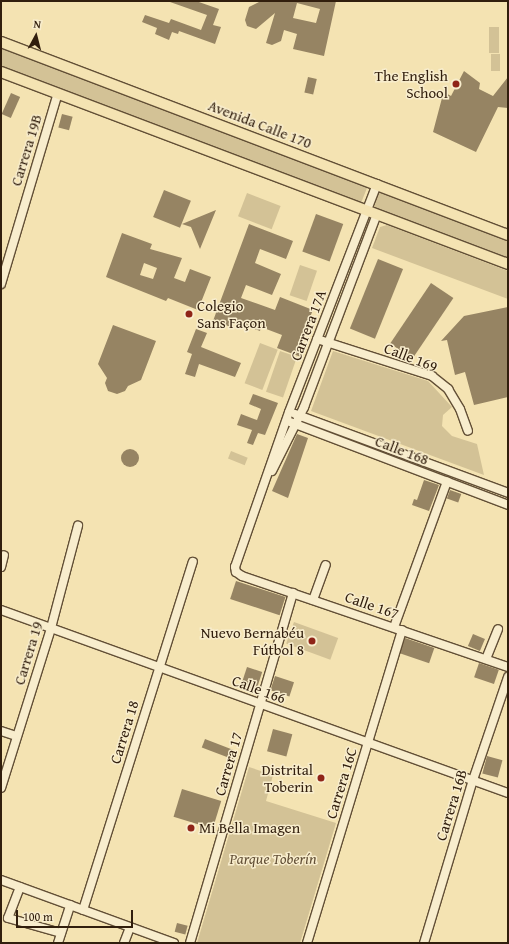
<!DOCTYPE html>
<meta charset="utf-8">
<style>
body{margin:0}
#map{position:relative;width:509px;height:944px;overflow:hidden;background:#f4e3b2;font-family:"Gentium Book Plus",serif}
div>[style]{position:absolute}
.green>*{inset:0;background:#d3c296;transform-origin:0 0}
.building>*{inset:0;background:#968463;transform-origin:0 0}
.round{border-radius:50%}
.roads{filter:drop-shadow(1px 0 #624f36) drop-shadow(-1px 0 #624f36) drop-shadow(0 1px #624f36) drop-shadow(0 -1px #624f36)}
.minor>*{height:8px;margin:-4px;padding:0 4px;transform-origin:4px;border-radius:4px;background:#f8edcd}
.major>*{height:10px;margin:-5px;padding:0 5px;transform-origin:5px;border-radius:5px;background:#f4e3b2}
.dots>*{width:11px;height:11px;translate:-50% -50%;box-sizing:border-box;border:2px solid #f8edcd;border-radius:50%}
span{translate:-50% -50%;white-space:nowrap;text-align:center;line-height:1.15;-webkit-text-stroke:3px #f8edcd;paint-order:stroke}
.poi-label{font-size:15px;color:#311e0d}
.right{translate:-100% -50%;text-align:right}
.left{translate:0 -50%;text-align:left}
.street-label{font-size:15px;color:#311e0d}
.park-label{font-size:15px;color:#624f36;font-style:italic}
.frame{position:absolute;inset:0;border:2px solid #311e0d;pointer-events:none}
.north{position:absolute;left:16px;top:16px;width:40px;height:40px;-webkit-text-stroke:3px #f8edcd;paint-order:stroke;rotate:7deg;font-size:11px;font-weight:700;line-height:16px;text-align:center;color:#311e0d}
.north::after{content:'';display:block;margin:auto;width:14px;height:18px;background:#311e0d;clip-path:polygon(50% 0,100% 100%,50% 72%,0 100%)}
.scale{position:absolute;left:16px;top:910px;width:117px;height:18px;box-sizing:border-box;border:2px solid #311e0d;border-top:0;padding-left:5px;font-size:12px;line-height:14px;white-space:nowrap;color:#311e0d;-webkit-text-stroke:3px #f8edcd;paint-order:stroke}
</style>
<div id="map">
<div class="green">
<i style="left:489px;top:27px;width:10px;height:26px"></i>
<i style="clip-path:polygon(1px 48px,366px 185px,367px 188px,361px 203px,358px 203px,1px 68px)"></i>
<i style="left:491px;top:54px;width:9px;height:17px"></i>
<i style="clip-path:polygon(381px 191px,508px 240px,508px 260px,374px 209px,378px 192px)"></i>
<i style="left:247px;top:193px;width:36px;height:25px;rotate:21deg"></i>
<i style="clip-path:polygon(387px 225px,508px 271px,508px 299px,372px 248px,380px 227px)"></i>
<i style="left:300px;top:265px;width:18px;height:32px;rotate:19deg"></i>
<i style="left:260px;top:343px;width:19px;height:43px;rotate:21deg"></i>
<i style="left:280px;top:351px;width:18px;height:43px;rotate:19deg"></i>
<i style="clip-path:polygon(333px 351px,428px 381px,452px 407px,443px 415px,442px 426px,452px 436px,477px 444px,484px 475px,311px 411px)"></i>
<i style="left:231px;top:451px;width:18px;height:8px;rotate:22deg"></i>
<i style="left:294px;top:622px;width:47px;height:23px;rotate:20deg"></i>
<i style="clip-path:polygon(249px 767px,273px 775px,266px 801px,336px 823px,300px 943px,197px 943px)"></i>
</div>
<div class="building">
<i style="clip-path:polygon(196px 1px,219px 9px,213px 25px,221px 27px,215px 44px,179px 31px,178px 34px,172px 32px,169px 40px,155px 34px,157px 28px,142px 22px,145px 15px,169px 23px,171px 19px,201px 30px,207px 15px,170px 2px)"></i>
<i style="clip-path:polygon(evenodd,261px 1px,336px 1px,324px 56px,293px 49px,297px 34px,284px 30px,281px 41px,272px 45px,266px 43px,275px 13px,256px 29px,247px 26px,245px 20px,249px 7px,261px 1px,297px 3px,320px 9px,316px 23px,293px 18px,297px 3px)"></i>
<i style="clip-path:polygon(464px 71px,480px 83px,479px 89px,493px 96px,508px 77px,508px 108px,498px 107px,476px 152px,433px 132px,442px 98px,444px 92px,451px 96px)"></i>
<i style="left:308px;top:77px;width:9px;height:16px;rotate:13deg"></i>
<i style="left:11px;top:93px;width:10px;height:23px;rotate:24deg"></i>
<i style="left:62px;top:114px;width:11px;height:14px;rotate:15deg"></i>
<i style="left:164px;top:190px;width:29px;height:29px;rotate:22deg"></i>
<i style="clip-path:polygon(216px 210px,200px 249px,191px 227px,182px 224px)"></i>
<i style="left:316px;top:214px;width:29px;height:40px;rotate:20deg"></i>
<i style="clip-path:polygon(249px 224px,293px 241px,286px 259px,260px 249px,255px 263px,281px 274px,272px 295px,246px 285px,241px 298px,275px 310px,280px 297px,313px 310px,299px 343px,306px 346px,301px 357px,277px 348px,282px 335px,261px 327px,260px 331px,232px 321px,231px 327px,213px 321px)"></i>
<i style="clip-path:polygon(evenodd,122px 233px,152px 244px,150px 249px,182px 258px,174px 278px,185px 282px,190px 269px,211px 277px,198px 310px,168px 298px,166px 301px,106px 277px,122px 233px,144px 263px,157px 268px,153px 279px,140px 275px,144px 263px)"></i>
<i style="left:378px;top:259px;width:27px;height:75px;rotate:22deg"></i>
<i style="left:431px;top:283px;width:27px;height:73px;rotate:34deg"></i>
<i style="clip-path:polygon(508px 307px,508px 397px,474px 405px,465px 372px,455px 375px,447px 340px,441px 341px,464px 316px)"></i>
<i style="clip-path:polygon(113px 325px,156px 341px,141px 380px,128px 386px,125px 391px,117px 394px,108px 391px,105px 383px,107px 378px,98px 364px)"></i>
<i style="clip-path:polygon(196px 329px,207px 333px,201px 347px,241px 363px,235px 377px,199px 364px,195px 377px,185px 374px,192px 354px,187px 352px)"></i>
<i style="clip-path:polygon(253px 394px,278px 403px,265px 435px,258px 433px,253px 445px,247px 443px,252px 430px,237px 425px,241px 414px,257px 420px,261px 409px,249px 404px)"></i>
<i style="clip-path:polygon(297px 434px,308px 438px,288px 498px,272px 491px)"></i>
<i class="round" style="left:121px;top:449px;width:18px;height:18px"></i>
<i style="clip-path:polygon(424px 480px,439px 485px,429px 511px,412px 505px,414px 499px,417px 500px)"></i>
<i style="left:450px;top:490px;width:12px;height:9px;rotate:20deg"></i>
<i style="left:236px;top:581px;width:52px;height:19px;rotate:18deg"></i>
<i style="left:473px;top:634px;width:13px;height:13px;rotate:23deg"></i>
<i style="left:405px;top:638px;width:31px;height:16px;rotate:19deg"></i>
<i style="left:479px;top:663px;width:21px;height:15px;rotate:19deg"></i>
<i style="left:247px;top:667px;width:16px;height:19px;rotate:18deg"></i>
<i style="left:275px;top:676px;width:20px;height:15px;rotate:18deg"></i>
<i style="left:273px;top:729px;width:20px;height:23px;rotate:15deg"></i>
<i style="left:205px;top:739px;width:34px;height:9px;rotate:21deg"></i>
<i style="left:487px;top:756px;width:16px;height:18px;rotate:15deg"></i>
<i style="left:182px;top:789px;width:41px;height:29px;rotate:17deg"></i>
<i style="left:177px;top:923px;width:11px;height:9px;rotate:15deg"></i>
</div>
<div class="roads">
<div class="minor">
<i style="left:377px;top:184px;width:244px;rotate:111.1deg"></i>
<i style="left:289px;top:412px;width:164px;rotate:109.2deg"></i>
<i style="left:235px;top:567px;width:5px;rotate:79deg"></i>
<i style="left:236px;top:572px;width:7px;rotate:34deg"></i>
<i style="left:242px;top:576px;width:281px;rotate:18.9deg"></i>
<i style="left:1px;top:284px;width:199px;rotate:-73.4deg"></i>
<i style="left:317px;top:339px;width:121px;rotate:17.8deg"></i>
<i style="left:432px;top:376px;width:21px;rotate:39deg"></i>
<i style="left:448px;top:389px;width:23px;rotate:59deg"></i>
<i style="left:460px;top:409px;width:23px;rotate:70deg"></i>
<i style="left:295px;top:414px;width:227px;rotate:20.3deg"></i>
<i style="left:290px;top:422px;width:233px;rotate:20.8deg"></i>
<i style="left:272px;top:471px;width:72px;rotate:-63.4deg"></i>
<i style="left:304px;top:407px;width:206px;rotate:-69.3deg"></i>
<i style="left:1px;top:567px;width:12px;rotate:-76deg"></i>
<i style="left:313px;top:600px;width:37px;rotate:-70deg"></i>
<i style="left:1px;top:610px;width:539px;rotate:19.85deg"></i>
<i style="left:394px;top:627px;width:155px;rotate:-70deg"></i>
<i style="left:486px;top:659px;width:32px;rotate:-68deg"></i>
<i style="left:1px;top:731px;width:16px;rotate:18deg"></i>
<i style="left:1px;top:788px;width:168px;rotate:-72.6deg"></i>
<i style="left:51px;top:628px;width:106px;rotate:-75.2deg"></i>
<i style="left:1px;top:880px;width:184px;rotate:20deg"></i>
<i style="left:20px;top:887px;width:33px;rotate:111deg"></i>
<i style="left:8px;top:918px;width:55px;rotate:15.8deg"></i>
<i style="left:83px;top:910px;width:365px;rotate:-72.5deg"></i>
<i style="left:58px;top:943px;width:40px;rotate:-72deg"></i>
<i style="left:124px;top:943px;width:17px;rotate:-69deg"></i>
<i style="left:190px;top:943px;width:365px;rotate:-73.6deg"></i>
<i style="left:307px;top:943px;width:327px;rotate:-73.1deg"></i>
<i style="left:424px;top:943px;width:170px;rotate:-73.3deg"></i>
<i style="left:473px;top:780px;width:109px;rotate:-71.2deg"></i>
</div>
<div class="major">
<i style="left:1px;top:42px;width:542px;rotate:20.84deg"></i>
<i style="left:1px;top:72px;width:542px;rotate:20.74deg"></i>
</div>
</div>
<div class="dots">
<i style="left:456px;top:84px;background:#8f2418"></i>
<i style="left:189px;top:314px;background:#8f2418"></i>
<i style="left:312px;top:641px;background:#8f2418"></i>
<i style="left:321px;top:778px;background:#8f2418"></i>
<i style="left:191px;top:828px;background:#8f2418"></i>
</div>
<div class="poi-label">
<span class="right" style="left:448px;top:84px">The English<br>School</span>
<span class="left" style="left:197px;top:314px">Colegio<br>Sans Façon</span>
<span class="right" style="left:304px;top:641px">Nuevo Bernabéu<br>Fútbol 8</span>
<span class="right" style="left:313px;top:778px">Distrital<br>Toberin</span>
<span class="left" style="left:199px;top:828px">Mi Bella Imagen</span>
</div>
<div class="street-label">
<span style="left:260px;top:124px;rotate:21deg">Avenida Calle 170</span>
<span style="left:26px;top:150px;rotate:-73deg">Carrera 19B</span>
<span style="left:308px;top:325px;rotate:-69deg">Carrera 17A</span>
<span style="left:411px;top:357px;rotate:21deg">Calle 169</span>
<span style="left:402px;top:450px;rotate:21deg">Calle 168</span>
<span style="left:372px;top:605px;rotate:19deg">Calle 167</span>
<span style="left:28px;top:653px;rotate:-73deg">Carrera 19</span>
<span style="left:259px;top:689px;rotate:20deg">Calle 166</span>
<span style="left:124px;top:732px;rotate:-73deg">Carrera 18</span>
<span style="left:228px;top:764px;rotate:-74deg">Carrera 17</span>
<span style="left:341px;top:783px;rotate:-73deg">Carrera 16C</span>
<span style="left:451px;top:805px;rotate:-73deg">Carrera 16B</span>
</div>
<div class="park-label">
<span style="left:273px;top:859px">Parque Toberín</span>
</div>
<div class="frame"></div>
<div class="north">N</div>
<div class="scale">100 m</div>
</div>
